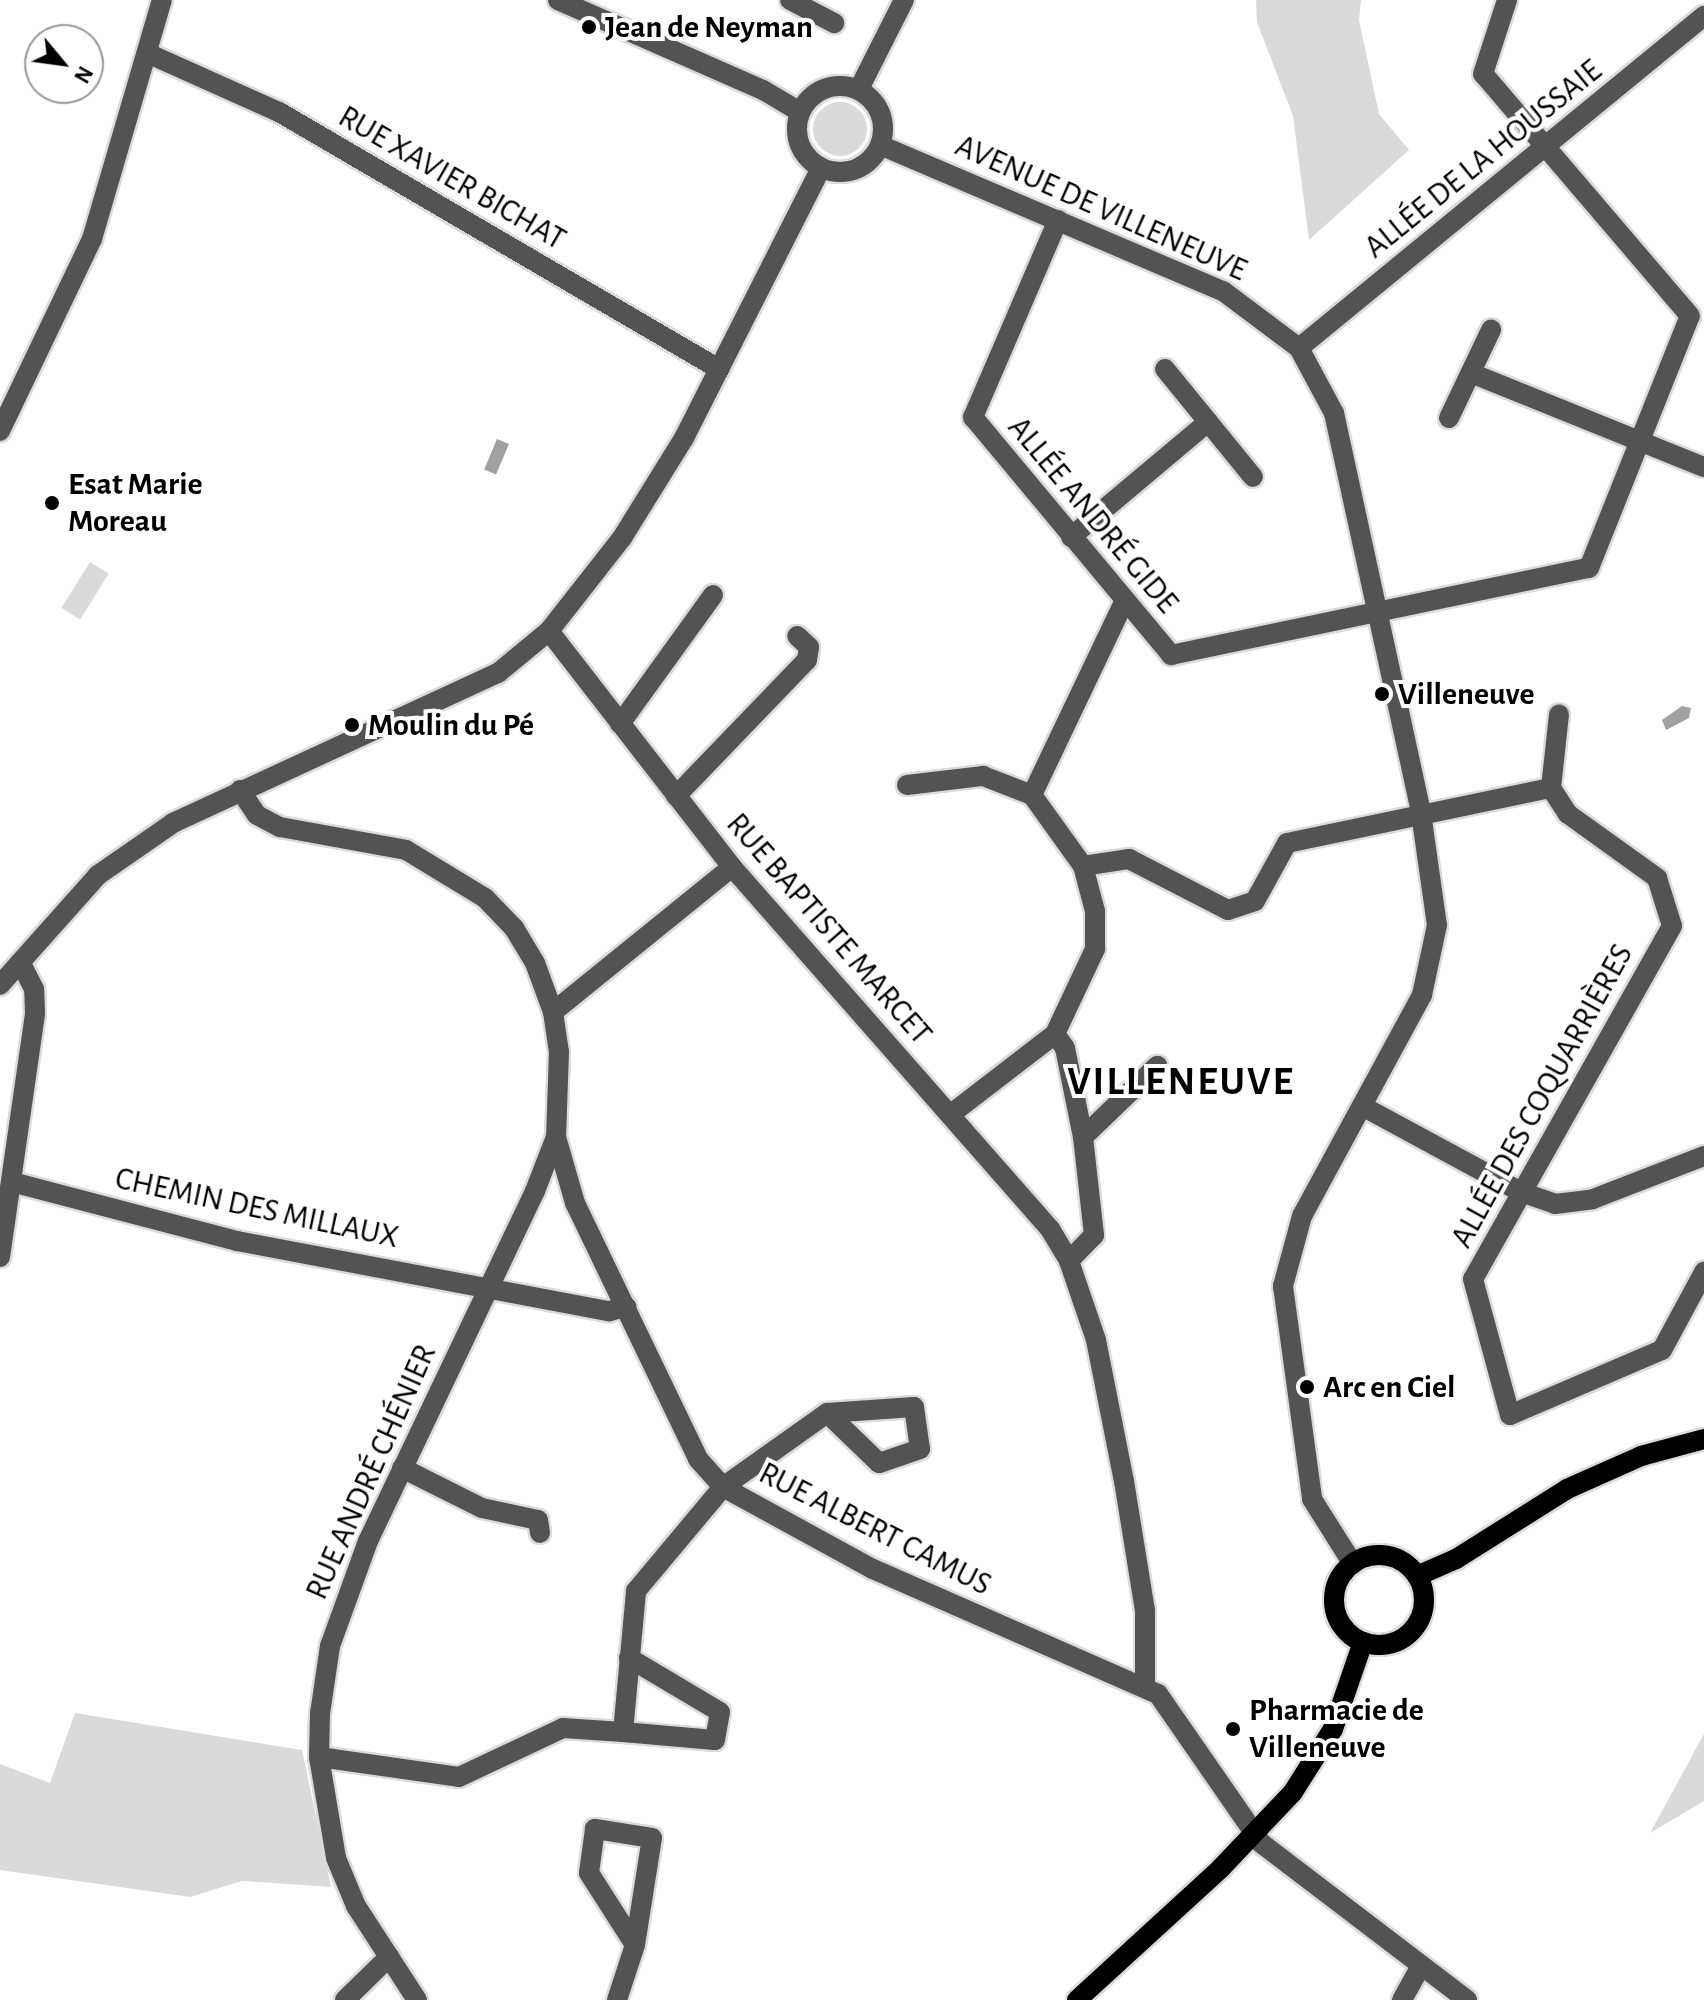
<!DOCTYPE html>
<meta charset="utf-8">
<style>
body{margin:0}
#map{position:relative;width:1704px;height:2000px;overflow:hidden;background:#fff;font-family:"Alegreya Sans",sans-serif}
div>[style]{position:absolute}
.green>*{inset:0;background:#dadada;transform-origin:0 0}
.round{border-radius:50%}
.water>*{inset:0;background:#a1a1a1;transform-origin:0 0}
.roads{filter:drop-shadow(2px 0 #dbdbdb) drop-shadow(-2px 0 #dbdbdb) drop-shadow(0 2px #dbdbdb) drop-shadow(0 -2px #dbdbdb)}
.minor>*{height:20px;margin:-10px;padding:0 10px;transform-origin:10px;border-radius:10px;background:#535353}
.minor>.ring{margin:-10px;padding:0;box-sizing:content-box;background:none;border:20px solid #535353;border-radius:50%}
.major>*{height:20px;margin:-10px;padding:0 10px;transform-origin:10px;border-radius:10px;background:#000}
.major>.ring{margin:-10px;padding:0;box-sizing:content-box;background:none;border:20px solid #000;border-radius:50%}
.dots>*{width:22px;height:22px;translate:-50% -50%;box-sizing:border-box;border:4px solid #fff;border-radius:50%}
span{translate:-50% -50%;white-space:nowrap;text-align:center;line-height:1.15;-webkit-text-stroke:8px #fff;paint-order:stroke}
.poi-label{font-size:32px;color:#000;font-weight:700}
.left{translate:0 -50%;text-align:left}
.street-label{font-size:32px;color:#000}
.district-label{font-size:40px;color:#000;font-weight:700;letter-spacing:2px}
.north{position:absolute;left:24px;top:24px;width:80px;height:80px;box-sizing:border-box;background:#fff;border:2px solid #999;border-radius:50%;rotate:119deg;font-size:22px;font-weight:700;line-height:32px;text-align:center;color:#000}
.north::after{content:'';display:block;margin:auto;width:28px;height:36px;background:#000;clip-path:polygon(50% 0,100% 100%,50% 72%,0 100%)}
</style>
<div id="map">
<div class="green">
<i style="clip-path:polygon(1256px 0,1361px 0,1359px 20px,1379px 114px,1409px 150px,1309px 240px,1293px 116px,1257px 22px)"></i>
<i class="round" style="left:813px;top:102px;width:54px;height:54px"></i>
<i style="left:90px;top:562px;width:22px;height:54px;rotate:32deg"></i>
<i style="clip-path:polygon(75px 1713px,302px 1750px,331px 1887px,242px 1881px,190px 1897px,0 1870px,0 1764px,50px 1783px)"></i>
<i style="clip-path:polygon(1704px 1734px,1704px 1801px,1650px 1833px)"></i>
</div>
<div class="water">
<i style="left:497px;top:439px;width:13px;height:33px;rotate:23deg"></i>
<i style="clip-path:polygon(1682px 706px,1691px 708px,1689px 718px,1666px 730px,1662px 720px)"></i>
</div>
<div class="roads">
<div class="minor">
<i style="left:558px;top:0;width:224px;rotate:23.7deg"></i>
<i style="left:763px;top:90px;width:43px;rotate:30.7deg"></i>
<i style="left:790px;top:0;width:50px;rotate:27.6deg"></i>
<i style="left:147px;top:53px;width:145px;rotate:24.1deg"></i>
<i style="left:279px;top:112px;width:510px;rotate:30.29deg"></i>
<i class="ring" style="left:797px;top:86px;width:66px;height:66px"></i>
<i style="left:859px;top:89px;width:100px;rotate:-63.2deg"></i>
<i style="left:880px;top:145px;width:373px;rotate:23.1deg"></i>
<i style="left:1223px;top:291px;width:95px;rotate:36.9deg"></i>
<i style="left:1299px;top:348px;width:74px;rotate:61.7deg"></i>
<i style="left:1334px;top:413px;width:409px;rotate:77.7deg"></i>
<i style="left:1421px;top:813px;width:113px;rotate:81.9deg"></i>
<i style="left:1437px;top:925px;width:72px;rotate:102.1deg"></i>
<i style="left:1422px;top:995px;width:251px;rotate:118.5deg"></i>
<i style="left:1302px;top:1216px;width:73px;rotate:105.2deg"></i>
<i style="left:1283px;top:1286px;width:215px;rotate:82.2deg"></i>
<i style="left:1312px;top:1499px;width:77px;rotate:57.8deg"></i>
<i style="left:1058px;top:220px;width:215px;rotate:113.3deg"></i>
<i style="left:973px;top:417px;width:310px;rotate:50.2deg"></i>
<i style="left:1171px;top:655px;width:427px;rotate:-11.8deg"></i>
<i style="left:1589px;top:568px;width:271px;rotate:-68.2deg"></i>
<i style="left:1690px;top:316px;width:318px;rotate:-130.5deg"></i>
<i style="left:1483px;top:74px;width:78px;rotate:-72deg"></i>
<i style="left:1299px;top:348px;width:524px;rotate:-39.34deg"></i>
<i style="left:1165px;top:369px;width:139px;rotate:50.8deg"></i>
<i style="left:1471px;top:373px;width:251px;rotate:22deg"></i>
<i style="left:1449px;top:418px;width:98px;rotate:-64.5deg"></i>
<i style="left:0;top:431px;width:213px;rotate:-64.4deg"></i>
<i style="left:92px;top:239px;width:249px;rotate:-73.7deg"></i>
<i style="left:1071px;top:537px;width:179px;rotate:-40deg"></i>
<i style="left:549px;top:631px;width:299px;rotate:52.2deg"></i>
<i style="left:732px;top:867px;width:482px;rotate:48.7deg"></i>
<i style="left:1050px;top:1229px;width:37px;rotate:59deg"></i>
<i style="left:1069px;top:1261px;width:83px;rotate:71.1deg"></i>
<i style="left:1096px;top:1340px;width:144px;rotate:78.8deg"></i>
<i style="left:1124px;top:1481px;width:131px;rotate:80.8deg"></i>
<i style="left:1145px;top:1610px;width:77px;rotate:90deg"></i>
<i style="left:620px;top:724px;width:159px;rotate:-54.2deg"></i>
<i style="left:907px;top:785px;width:77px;rotate:-6.8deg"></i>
<i style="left:983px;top:776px;width:53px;rotate:21.2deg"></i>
<i style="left:1032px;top:795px;width:87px;rotate:54.3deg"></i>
<i style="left:1083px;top:866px;width:47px;rotate:75.1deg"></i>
<i style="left:1095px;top:911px;width:38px;rotate:90deg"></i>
<i style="left:1095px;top:949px;width:94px;rotate:115.2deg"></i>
<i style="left:1055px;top:1034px;width:131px;rotate:142.4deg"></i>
<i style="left:1551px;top:788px;width:74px;rotate:-83.8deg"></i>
<i style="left:240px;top:790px;width:30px;rotate:56deg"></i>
<i style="left:257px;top:815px;width:26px;rotate:28deg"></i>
<i style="left:280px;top:827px;width:128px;rotate:10.3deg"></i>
<i style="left:406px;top:850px;width:92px;rotate:31.3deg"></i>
<i style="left:485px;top:898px;width:42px;rotate:46deg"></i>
<i style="left:514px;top:928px;width:41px;rotate:59deg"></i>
<i style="left:535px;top:963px;width:52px;rotate:69.8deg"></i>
<i style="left:553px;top:1012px;width:40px;rotate:81.5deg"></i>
<i style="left:559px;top:1052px;width:85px;rotate:92deg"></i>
<i style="left:556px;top:1137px;width:58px;rotate:111.3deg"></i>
<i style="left:535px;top:1191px;width:388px;rotate:115.5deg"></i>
<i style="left:368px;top:1541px;width:112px;rotate:109.9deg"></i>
<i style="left:330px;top:1646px;width:69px;rotate:98.4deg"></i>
<i style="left:320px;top:1714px;width:43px;rotate:91.3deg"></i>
<i style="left:319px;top:1757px;width:102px;rotate:80.4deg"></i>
<i style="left:336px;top:1858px;width:52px;rotate:67.4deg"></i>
<i style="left:356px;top:1906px;width:112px;rotate:57deg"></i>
<i style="left:1032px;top:795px;width:216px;rotate:-64.5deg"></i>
<i style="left:676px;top:796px;width:189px;rotate:-46.1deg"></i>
<i style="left:807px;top:660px;width:13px;rotate:-81deg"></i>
<i style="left:809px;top:647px;width:16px;rotate:-137deg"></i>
<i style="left:1083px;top:866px;width:47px;rotate:-8.7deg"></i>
<i style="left:1129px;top:859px;width:111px;rotate:27.3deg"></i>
<i style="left:1228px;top:910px;width:28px;rotate:-18deg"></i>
<i style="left:1255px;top:901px;width:66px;rotate:-61.1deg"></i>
<i style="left:1287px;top:843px;width:270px;rotate:-11.8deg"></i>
<i style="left:1551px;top:788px;width:31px;rotate:57deg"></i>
<i style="left:1568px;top:814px;width:110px;rotate:35.7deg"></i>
<i style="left:1657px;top:878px;width:50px;rotate:72.6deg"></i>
<i style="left:1672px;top:926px;width:405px;rotate:119.4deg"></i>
<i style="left:1473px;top:1279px;width:141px;rotate:74.8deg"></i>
<i style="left:1510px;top:1415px;width:165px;rotate:-23.2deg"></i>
<i style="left:1662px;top:1350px;width:89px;rotate:-61.7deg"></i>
<i style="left:0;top:985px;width:147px;rotate:-48.3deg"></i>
<i style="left:98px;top:875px;width:91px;rotate:-34.7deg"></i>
<i style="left:173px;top:823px;width:358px;rotate:-24.8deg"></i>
<i style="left:498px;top:673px;width:66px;rotate:-39.5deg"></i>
<i style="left:549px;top:631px;width:118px;rotate:-51.9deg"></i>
<i style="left:622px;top:538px;width:118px;rotate:-58.2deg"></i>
<i style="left:684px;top:438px;width:303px;rotate:-63.1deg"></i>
<i style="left:553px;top:1012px;width:230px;rotate:-39deg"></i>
<i style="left:1055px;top:1034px;width:17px;rotate:54deg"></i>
<i style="left:1065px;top:1048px;width:91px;rotate:78.6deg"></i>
<i style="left:1083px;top:1137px;width:99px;rotate:83.6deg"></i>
<i style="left:1094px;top:1235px;width:36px;rotate:134deg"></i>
<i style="left:1362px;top:1106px;width:181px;rotate:28.4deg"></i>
<i style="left:1521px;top:1192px;width:36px;rotate:19deg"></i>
<i style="left:1555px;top:1204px;width:38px;rotate:-7deg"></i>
<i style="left:1593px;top:1199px;width:119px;rotate:-21.2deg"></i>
<i style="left:556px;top:1137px;width:69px;rotate:73.9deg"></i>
<i style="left:575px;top:1203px;width:284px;rotate:64.3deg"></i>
<i style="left:698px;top:1459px;width:38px;rotate:48deg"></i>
<i style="left:723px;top:1487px;width:171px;rotate:28.7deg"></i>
<i style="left:873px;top:1569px;width:311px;rotate:23.7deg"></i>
<i style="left:1158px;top:1694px;width:181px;rotate:55.3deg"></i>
<i style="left:1261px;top:1843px;width:259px;rotate:37.3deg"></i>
<i style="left:1083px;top:1137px;width:103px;rotate:-43.8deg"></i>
<i style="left:12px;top:1182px;width:233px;rotate:14.7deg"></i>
<i style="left:237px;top:1241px;width:379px;rotate:10.7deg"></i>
<i style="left:609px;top:1311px;width:18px;rotate:-13deg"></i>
<i style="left:0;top:1257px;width:246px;rotate:-81.8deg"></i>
<i style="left:35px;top:1013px;width:24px;rotate:-92deg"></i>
<i style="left:34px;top:989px;width:30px;rotate:-117deg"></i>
<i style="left:402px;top:1468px;width:89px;rotate:26.6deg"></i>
<i style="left:482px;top:1508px;width:57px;rotate:12.1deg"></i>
<i style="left:538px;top:1520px;width:13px;rotate:81deg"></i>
<i style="left:623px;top:1732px;width:92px;rotate:5deg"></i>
<i style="left:715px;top:1740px;width:28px;rotate:-80deg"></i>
<i style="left:720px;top:1712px;width:106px;rotate:-149.3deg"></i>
<i style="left:319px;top:1757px;width:141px;rotate:8.1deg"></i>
<i style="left:459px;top:1777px;width:115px;rotate:-25.2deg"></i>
<i style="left:563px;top:1728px;width:60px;rotate:3.8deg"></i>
<i style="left:623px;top:1732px;width:142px;rotate:-84.7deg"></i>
<i style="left:636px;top:1591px;width:136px;rotate:-50.1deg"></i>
<i style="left:723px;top:1487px;width:128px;rotate:-35.4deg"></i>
<i style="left:827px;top:1413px;width:87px;rotate:-3.9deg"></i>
<i style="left:914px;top:1407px;width:42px;rotate:81.9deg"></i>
<i style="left:920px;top:1449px;width:43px;rotate:161.1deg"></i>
<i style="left:879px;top:1463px;width:72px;rotate:-136.1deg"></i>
<i style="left:345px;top:2000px;width:62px;rotate:-44.3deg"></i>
<i style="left:617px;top:2000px;width:58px;rotate:-71.9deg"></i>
<i style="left:635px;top:1945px;width:108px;rotate:-81deg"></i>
<i style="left:652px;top:1838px;width:58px;rotate:-171deg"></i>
<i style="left:595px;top:1829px;width:44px;rotate:97.8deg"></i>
<i style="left:589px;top:1873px;width:85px;rotate:57.4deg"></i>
<i style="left:1402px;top:2000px;width:39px;rotate:-61deg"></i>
</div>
<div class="major">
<i class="ring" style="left:1334px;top:1555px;width:70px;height:70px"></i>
<i style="left:1417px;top:1576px;width:43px;rotate:-23.6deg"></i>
<i style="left:1456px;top:1559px;width:131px;rotate:-32.2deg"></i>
<i style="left:1567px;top:1489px;width:81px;rotate:-24deg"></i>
<i style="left:1641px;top:1456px;width:65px;rotate:-15.1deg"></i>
<i style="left:1077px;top:2000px;width:195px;rotate:-42.5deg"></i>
<i style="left:1221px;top:1868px;width:105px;rotate:-46.5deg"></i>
<i style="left:1293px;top:1792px;width:75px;rotate:-57.6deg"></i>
<i style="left:1333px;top:1729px;width:92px;rotate:-71deg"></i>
</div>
</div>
<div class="dots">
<i style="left:589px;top:27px;background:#000"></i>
<i style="left:52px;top:503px;background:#000"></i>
<i style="left:1382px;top:694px;background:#000"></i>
<i style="left:352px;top:725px;background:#000"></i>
<i style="left:1307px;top:1387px;background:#000"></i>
<i style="left:1233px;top:1729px;background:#000"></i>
</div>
<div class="poi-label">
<span class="left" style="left:605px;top:27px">Jean de Neyman</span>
<span class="left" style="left:68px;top:503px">Esat Marie<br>Moreau</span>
<span class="left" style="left:1398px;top:694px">Villeneuve</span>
<span class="left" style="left:368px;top:725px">Moulin du Pé</span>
<span class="left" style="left:1323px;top:1387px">Arc en Ciel</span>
<span class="left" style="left:1249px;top:1729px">Pharmacie de<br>Villeneuve</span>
</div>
<div class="street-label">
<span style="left:1483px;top:159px;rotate:-39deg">ALLÉE DE LA HOUSSAIE</span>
<span style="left:452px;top:178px;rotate:30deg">RUE XAVIER BICHAT</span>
<span style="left:1101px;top:208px;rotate:24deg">AVENUE DE VILLENEUVE</span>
<span style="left:1093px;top:515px;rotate:50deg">ALLÉE ANDRÉ GIDE</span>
<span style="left:829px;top:929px;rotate:49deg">RUE BAPTISTE MARCET</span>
<span style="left:1542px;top:1096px;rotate:-61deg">ALLÉE DES COQUARRIÈRES</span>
<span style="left:257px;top:1208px;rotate:12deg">CHEMIN DES MILLAUX</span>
<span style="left:371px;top:1472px;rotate:-66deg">RUE ANDRÉ CHÉNIER</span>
<span style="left:875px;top:1529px;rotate:27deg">RUE ALBERT CAMUS</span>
</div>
<div class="district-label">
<span style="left:1181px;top:1082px">VILLENEUVE</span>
</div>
<div class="north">N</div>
</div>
